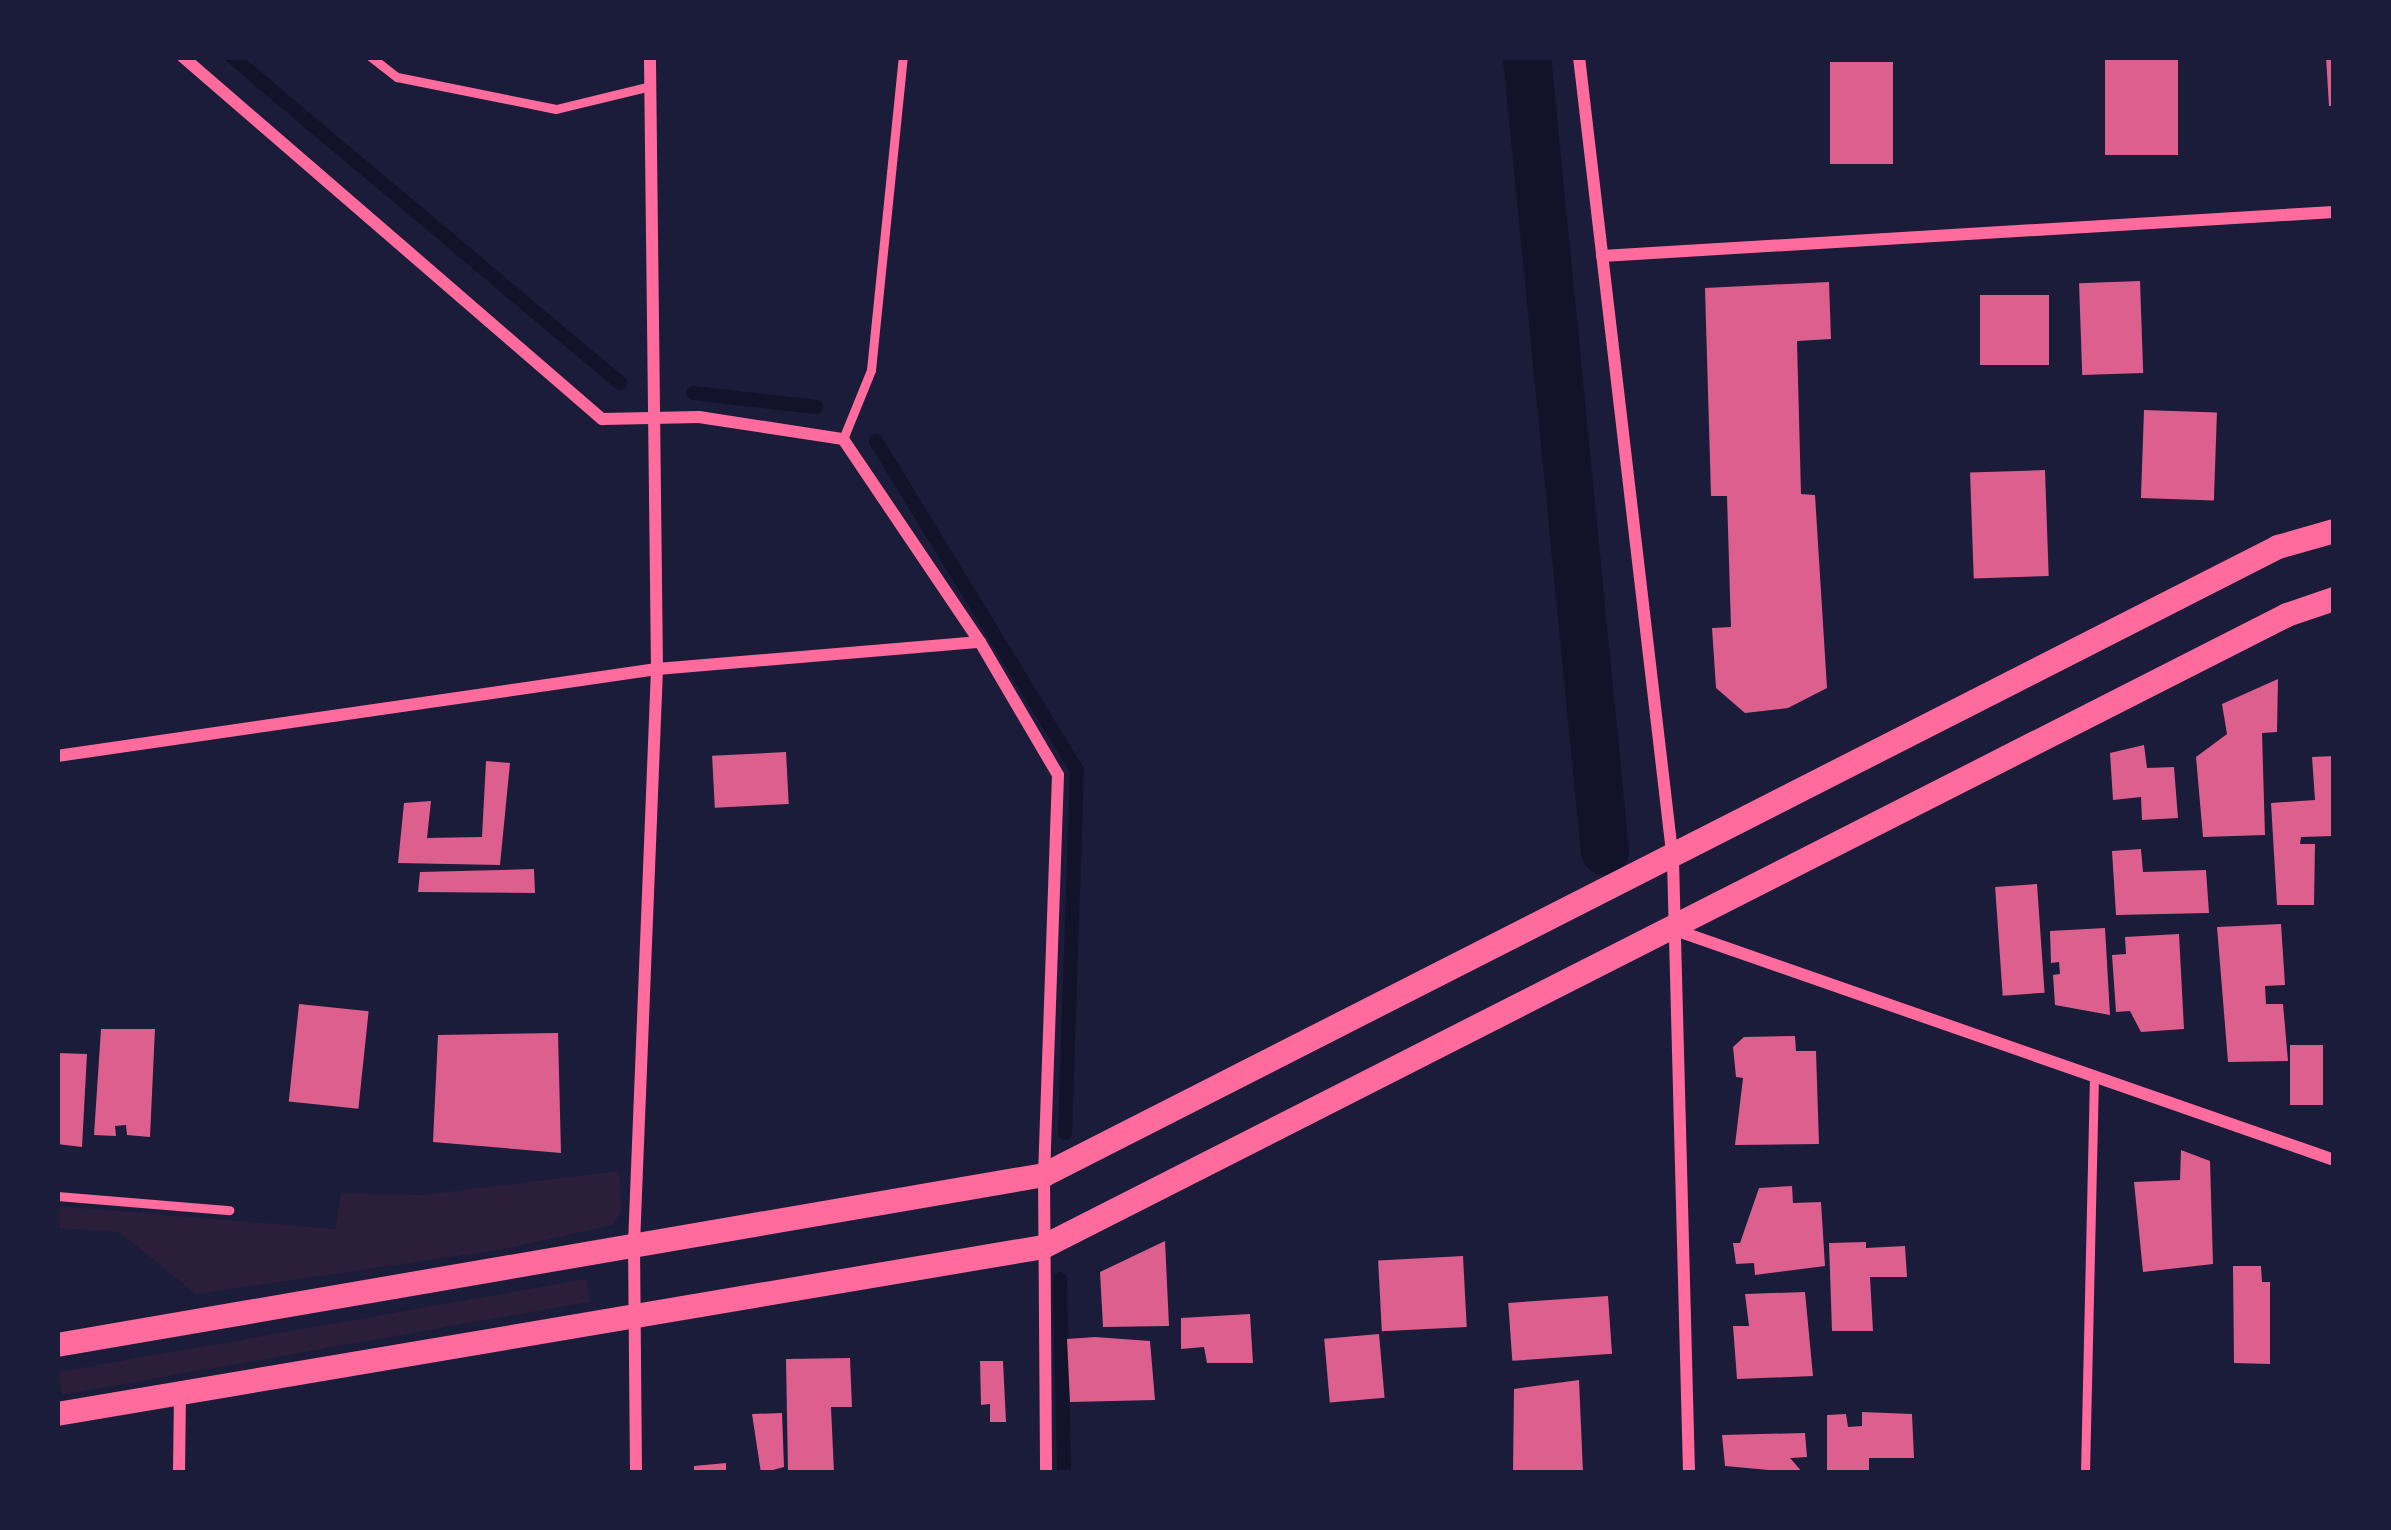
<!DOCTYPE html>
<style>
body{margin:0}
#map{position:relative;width:2391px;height:1530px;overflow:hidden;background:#1b1b3a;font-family:"Times New Roman",serif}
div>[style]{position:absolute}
.green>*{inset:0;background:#2a1e3b;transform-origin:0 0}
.stream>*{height:14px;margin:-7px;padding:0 7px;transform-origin:7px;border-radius:7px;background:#12122b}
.canal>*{height:48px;margin:-24px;padding:0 24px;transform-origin:24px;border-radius:24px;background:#12122b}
.building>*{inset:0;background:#dd5f8e;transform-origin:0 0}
.service>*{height:9px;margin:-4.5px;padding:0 4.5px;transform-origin:4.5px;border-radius:4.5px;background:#ff6b9d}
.minor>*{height:12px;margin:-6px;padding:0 6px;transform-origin:6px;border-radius:6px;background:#ff6b9d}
.secondary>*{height:24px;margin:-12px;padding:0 12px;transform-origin:12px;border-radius:12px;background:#ff6b9d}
span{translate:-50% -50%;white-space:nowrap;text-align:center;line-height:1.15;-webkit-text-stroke:12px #1b1b3a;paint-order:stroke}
.frame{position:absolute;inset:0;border:60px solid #1b1b3a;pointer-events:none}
</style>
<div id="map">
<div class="green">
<i style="clip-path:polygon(619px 1171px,622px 1209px,613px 1225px,499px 1250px,196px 1294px,119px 1232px,57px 1228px,57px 1206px,335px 1229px,341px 1193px,423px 1195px)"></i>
<i style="left:586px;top:1279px;width:23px;height:536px;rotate:80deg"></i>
</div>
<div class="stream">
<i style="left:232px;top:57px;width:507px;rotate:40.04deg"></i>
<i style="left:693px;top:393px;width:124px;rotate:6.5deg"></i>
<i style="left:876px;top:441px;width:386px;rotate:58.6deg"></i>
<i style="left:1077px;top:770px;width:363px;rotate:91.9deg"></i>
<i style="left:1060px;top:1279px;width:194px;rotate:88.8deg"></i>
</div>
<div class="canal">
<i style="left:1527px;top:57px;width:798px;rotate:84.39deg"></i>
</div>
<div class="building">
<i style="left:2105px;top:57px;width:73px;height:98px"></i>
<i style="clip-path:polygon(2326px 57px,2334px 57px,2334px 106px,2329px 106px)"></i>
<i style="left:1830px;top:62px;width:63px;height:102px"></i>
<i style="left:2140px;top:281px;width:92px;height:61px;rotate:88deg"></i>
<i style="clip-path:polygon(1829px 282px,1831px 339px,1797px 341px,1801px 494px,1815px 495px,1827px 688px,1788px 708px,1745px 713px,1716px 688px,1712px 628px,1731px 627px,1727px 496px,1711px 496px,1705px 288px)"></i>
<i style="left:2049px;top:295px;width:70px;height:69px;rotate:90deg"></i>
<i style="left:2144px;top:410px;width:73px;height:88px;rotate:2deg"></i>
<i style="left:2045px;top:470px;width:106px;height:75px;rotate:88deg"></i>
<i style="clip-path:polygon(2278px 679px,2277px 732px,2262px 733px,2265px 835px,2203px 837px,2196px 757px,2227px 734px,2222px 704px)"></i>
<i style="clip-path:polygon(2144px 745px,2147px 768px,2174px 767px,2178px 818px,2142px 820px,2141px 797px,2113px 800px,2110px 753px)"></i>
<i style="left:786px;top:752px;width:52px;height:74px;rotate:87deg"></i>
<i style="clip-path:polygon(2334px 756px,2334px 836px,2301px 837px,2300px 844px,2315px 844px,2314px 905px,2277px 905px,2271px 803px,2315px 800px,2312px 757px)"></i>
<i style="clip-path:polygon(486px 761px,510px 763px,500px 865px,398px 863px,404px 803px,431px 801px,427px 838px,482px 837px)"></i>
<i style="clip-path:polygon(2141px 849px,2143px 872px,2206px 870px,2209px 913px,2116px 915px,2112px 851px)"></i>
<i style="clip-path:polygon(534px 869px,535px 893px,418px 892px,420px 872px)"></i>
<i style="left:2037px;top:884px;width:109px;height:42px;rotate:86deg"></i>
<i style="clip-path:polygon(2281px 924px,2285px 985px,2265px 986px,2266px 1004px,2283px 1004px,2288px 1061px,2228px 1062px,2217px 927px)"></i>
<i style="clip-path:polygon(2105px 928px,2110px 1015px,2055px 1005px,2053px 975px,2060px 974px,2059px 962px,2051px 963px,2050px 931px)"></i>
<i style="clip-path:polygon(2179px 934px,2184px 1029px,2141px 1032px,2130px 1011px,2116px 1012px,2112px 955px,2126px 954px,2125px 937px)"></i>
<i style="left:299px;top:1004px;width:70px;height:98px;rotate:6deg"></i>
<i style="clip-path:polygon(101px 1029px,155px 1029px,150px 1137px,127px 1135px,126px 1125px,115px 1126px,116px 1136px,94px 1135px)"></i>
<i style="clip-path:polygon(558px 1033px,561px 1153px,433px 1142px,438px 1035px)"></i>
<i style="clip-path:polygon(1795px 1036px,1796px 1051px,1816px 1051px,1819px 1144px,1735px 1145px,1743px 1078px,1736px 1077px,1733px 1047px,1744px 1037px)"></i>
<i style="left:2290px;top:1045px;width:33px;height:60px"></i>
<i style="clip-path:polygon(57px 1053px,87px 1054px,82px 1147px,57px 1144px)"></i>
<i style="clip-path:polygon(2181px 1150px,2210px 1161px,2213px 1264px,2143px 1272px,2134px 1182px,2180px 1180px)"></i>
<i style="clip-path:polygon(1792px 1186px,1793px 1203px,1821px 1202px,1825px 1266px,1755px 1275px,1754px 1263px,1736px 1264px,1733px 1243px,1740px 1243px,1759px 1188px)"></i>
<i style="clip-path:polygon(1165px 1241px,1169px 1326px,1103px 1327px,1100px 1272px)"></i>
<i style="clip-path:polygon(1866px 1242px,1866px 1248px,1905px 1246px,1907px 1277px,1870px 1277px,1873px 1331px,1832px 1331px,1829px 1243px)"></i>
<i style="left:1463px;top:1256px;width:71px;height:85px;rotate:87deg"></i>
<i style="clip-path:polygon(2233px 1266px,2261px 1266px,2262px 1282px,2270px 1282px,2270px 1364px,2234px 1363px)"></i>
<i style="clip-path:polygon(1805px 1292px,1813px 1376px,1737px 1379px,1733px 1326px,1749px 1326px,1745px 1294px)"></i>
<i style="left:1608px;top:1296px;width:58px;height:100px;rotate:86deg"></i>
<i style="clip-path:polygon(1250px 1314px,1253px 1363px,1207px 1363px,1204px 1347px,1181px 1349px,1181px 1318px)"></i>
<i style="left:1379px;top:1334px;width:64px;height:55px;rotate:85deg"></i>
<i style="clip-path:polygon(1095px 1337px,1150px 1341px,1155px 1400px,1070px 1402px,1067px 1339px)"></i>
<i style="clip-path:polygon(850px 1358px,852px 1407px,831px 1407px,834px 1473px,788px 1473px,786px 1359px)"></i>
<i style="clip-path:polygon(980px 1361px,1003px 1361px,1006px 1422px,990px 1422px,990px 1404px,981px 1405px)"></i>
<i style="clip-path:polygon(1579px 1380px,1583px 1473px,1513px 1473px,1514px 1389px)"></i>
<i style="clip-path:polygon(1862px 1412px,1912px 1414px,1914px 1458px,1869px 1458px,1869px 1473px,1827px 1473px,1827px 1415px,1846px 1414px,1848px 1427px,1862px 1426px)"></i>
<i style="clip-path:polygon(782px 1413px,784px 1467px,761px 1473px,752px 1414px)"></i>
<i style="clip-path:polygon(1805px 1433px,1807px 1457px,1790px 1458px,1803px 1473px,1725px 1466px,1722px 1435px)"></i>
<i style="clip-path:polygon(726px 1463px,726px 1473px,694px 1473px,694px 1466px)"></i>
</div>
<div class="service">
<i style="left:371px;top:57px;width:33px;rotate:38deg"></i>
<i style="left:397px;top:77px;width:162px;rotate:11.4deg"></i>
<i style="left:556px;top:109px;width:97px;rotate:-13.7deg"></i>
<i style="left:843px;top:439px;width:74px;rotate:-67.9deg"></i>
<i style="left:871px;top:370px;width:315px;rotate:-84.2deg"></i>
<i style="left:57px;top:1196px;width:173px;rotate:4.7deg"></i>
<i style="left:2085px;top:1473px;width:392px;rotate:-88.7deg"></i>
</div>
<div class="minor">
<i style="left:183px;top:57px;width:554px;rotate:40.83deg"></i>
<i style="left:602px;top:419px;width:97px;rotate:-1.2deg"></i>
<i style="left:699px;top:417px;width:146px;rotate:8.7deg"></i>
<i style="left:843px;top:439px;width:245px;rotate:56deg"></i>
<i style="left:980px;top:642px;width:154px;rotate:59.6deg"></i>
<i style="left:1058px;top:775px;width:400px;rotate:92deg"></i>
<i style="left:1044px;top:1175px;width:298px;rotate:89.6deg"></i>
<i style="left:1579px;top:57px;width:809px;rotate:83.33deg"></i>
<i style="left:1673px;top:861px;width:612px;rotate:88.5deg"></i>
<i style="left:1602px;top:256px;width:733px;rotate:-3.44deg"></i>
<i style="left:57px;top:756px;width:606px;rotate:-8.25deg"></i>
<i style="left:657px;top:669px;width:324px;rotate:-4.8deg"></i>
<i style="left:1678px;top:931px;width:695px;rotate:19.24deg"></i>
<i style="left:179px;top:1473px;width:80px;rotate:-89.3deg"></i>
<i style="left:636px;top:1473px;width:229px;rotate:-90.5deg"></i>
<i style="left:634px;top:1244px;width:575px;rotate:-87.71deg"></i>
<i style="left:657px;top:669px;width:612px;rotate:-90.66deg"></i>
</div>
<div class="secondary">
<i style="left:57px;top:1345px;width:1002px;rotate:-9.77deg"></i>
<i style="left:1044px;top:1175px;width:1385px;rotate:-26.97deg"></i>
<i style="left:2278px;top:547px;width:58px;rotate:-15.9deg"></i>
<i style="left:57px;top:1414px;width:1000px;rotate:-9.61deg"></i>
<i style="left:1043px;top:1247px;width:1395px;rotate:-26.93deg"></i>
<i style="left:2287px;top:615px;width:50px;rotate:-18.8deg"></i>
</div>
<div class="frame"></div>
</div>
